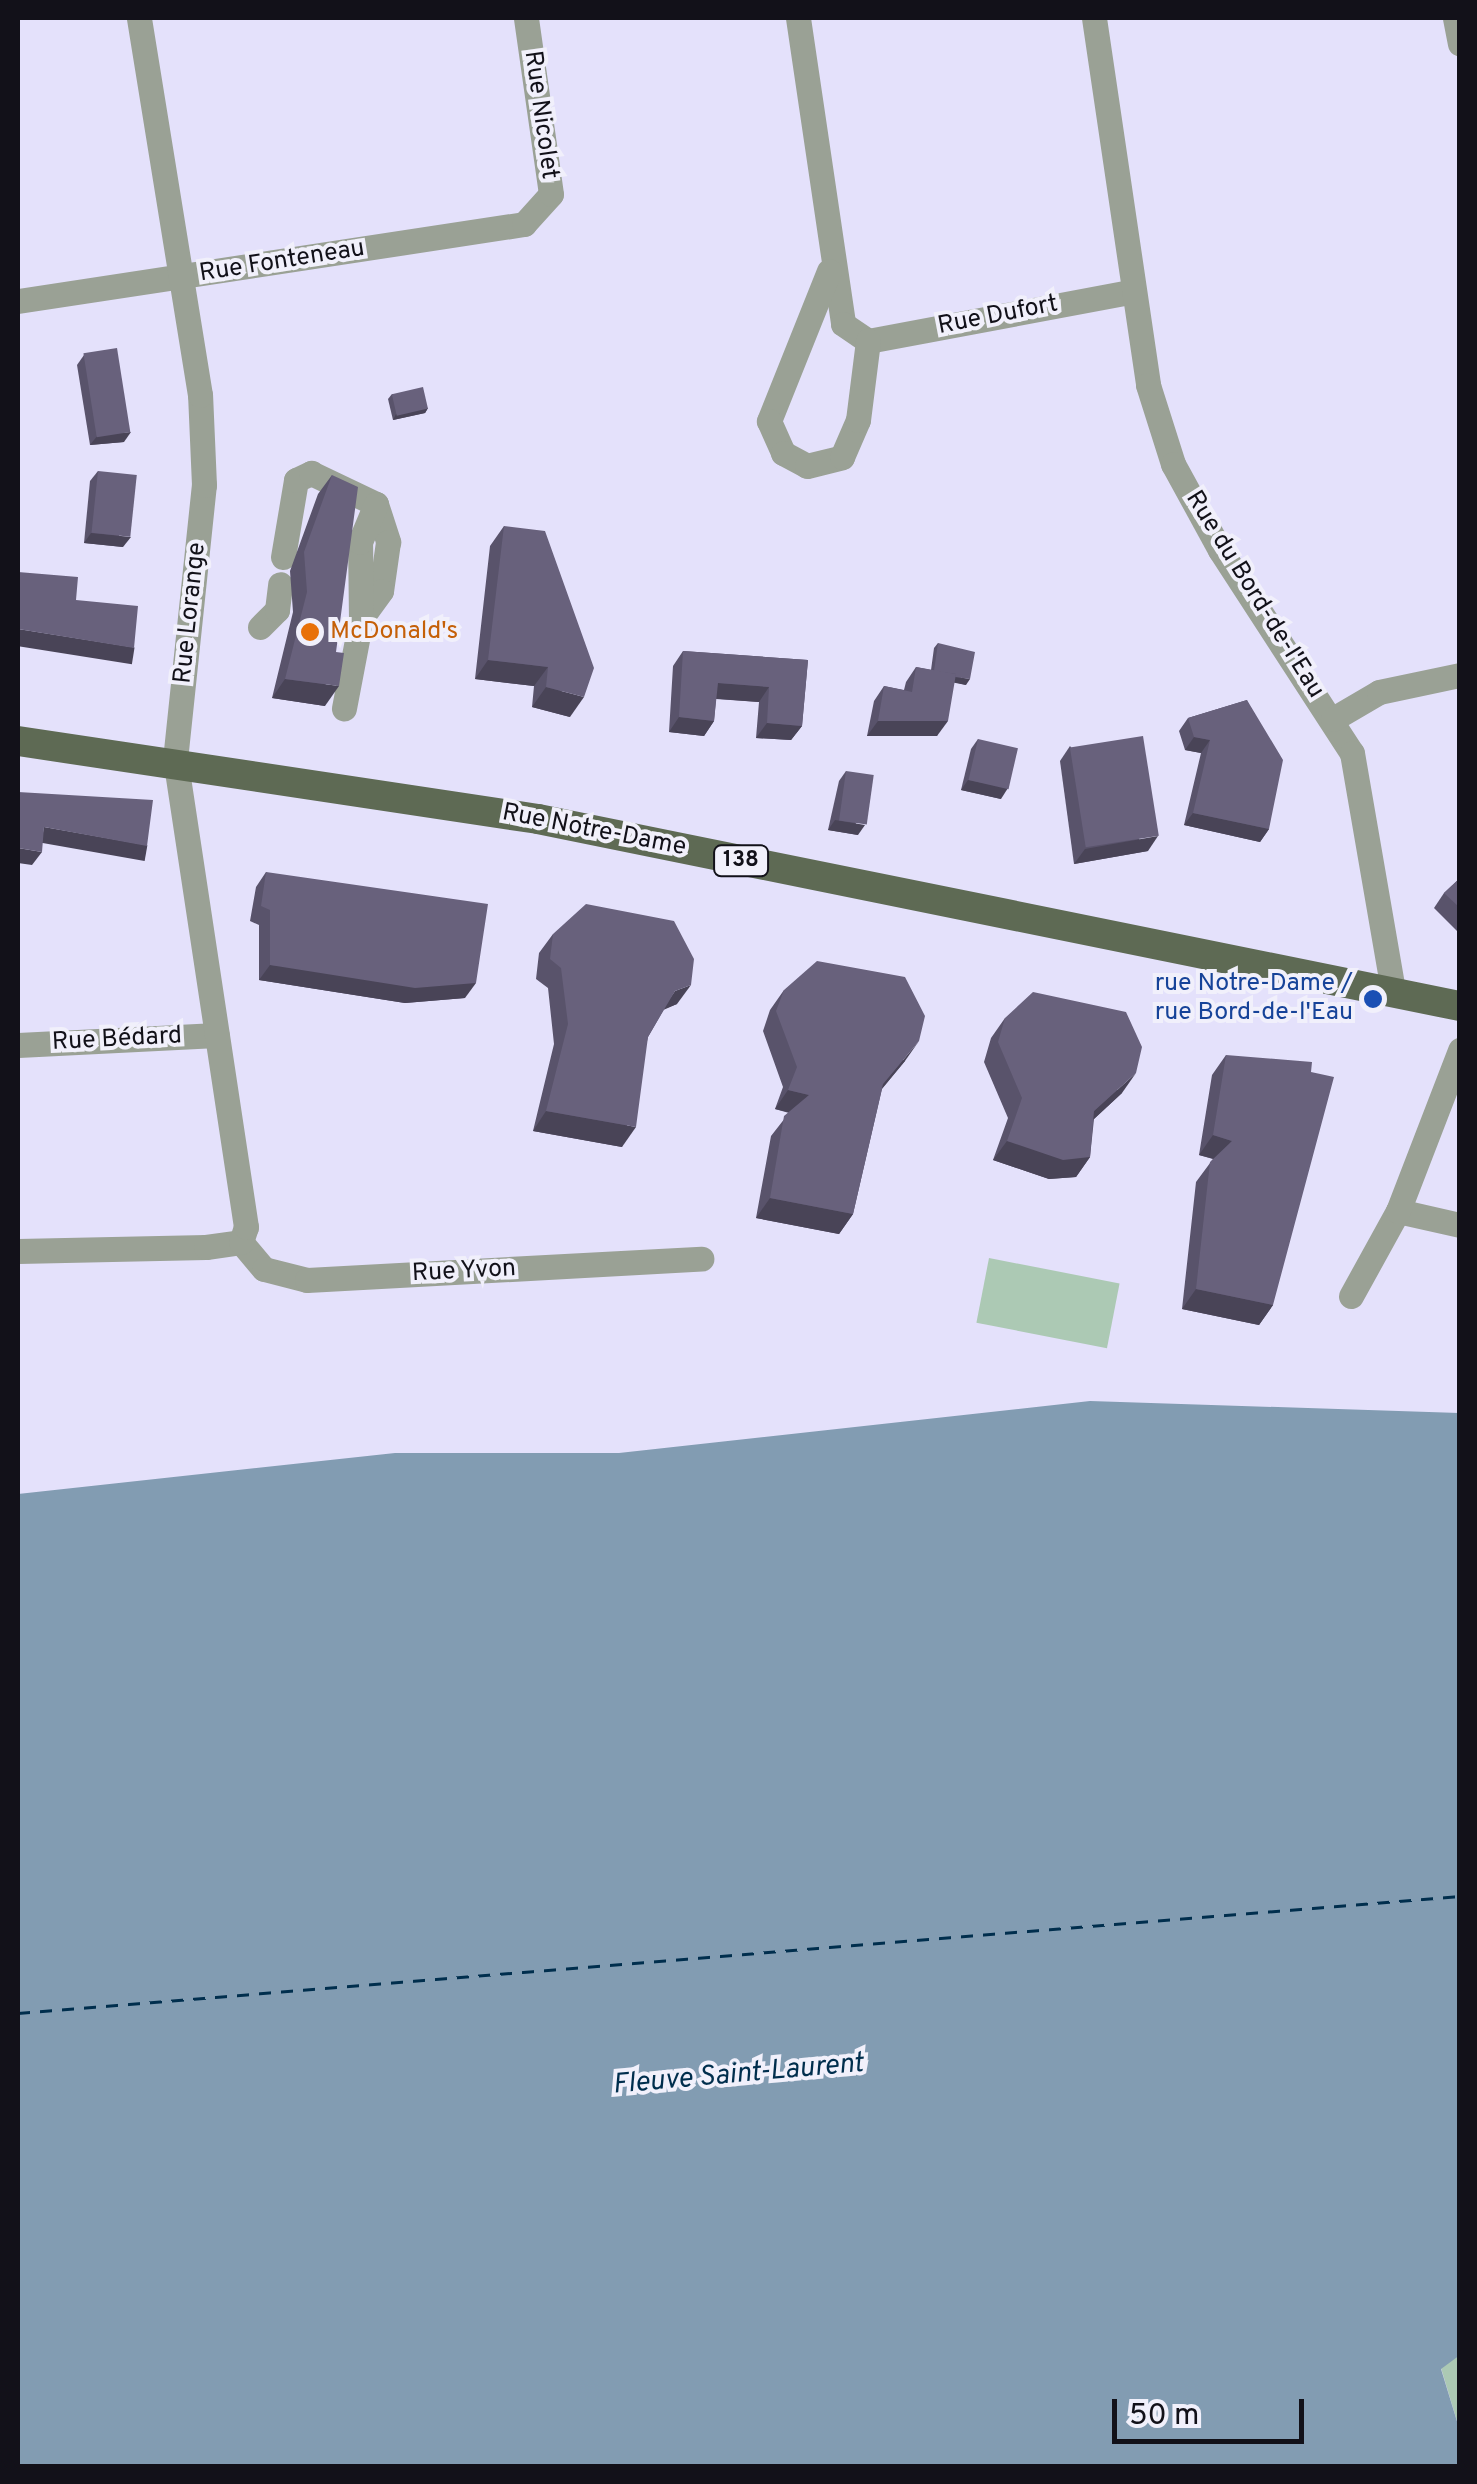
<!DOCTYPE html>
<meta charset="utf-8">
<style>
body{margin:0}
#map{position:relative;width:1477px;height:2484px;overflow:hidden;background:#e4e1fb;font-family:Overpass,sans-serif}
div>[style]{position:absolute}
.green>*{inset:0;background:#acc9b4;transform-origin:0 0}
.water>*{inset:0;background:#829cb2}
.ferry>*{height:2.5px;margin-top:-1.25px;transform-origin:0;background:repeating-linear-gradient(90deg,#002e4d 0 12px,transparent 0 22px)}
.minor>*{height:25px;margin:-12.5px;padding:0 12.5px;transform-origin:12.5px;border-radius:12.5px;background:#9aa195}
.major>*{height:30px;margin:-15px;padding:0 15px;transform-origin:15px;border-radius:15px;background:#5e6a54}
.wall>*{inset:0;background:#59536b}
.shaded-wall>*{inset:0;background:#494457;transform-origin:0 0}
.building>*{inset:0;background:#68617c;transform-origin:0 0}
.dots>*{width:28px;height:28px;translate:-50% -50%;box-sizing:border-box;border:5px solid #f1f0fb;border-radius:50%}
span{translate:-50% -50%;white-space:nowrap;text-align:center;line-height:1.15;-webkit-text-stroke:8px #f1f0fb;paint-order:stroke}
.shield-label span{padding:2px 8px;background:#f1f0fb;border:2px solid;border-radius:8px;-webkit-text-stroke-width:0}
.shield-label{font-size:22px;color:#121119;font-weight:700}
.street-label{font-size:25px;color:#121119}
.food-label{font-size:25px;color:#c56008}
.left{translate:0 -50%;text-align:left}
.transit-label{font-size:25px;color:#164399}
.right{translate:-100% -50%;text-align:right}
.water-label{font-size:28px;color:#002e4d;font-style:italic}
.frame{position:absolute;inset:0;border:20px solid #121119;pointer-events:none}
.scale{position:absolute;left:1112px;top:2399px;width:192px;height:45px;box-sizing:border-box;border:5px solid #121119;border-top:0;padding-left:12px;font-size:30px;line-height:35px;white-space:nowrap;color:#121119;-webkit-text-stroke:8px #f1f0fb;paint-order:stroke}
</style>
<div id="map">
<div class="green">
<i style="left:989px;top:1258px;width:133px;height:66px;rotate:11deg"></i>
<i style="clip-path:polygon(1459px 2355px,1459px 2428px,1441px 2368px)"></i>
</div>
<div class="water">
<i style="clip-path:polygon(1090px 1401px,1459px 1413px,1460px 2355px,1441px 2369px,1459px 2428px,1459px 2466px,18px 2466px,18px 1494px,395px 1453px,619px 1453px)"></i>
</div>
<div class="ferry">
<i style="left:18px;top:2013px;width:1447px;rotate:-4.64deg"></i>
</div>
<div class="minor">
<i style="left:798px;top:18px;width:309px;rotate:81.6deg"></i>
<i style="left:843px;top:324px;width:30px;rotate:34deg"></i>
<i style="left:868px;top:341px;width:266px;rotate:-10.6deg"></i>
<i style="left:1094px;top:18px;width:371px;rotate:81.6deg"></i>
<i style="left:1148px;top:385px;width:83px;rotate:72.4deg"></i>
<i style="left:1173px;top:464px;width:98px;rotate:61.3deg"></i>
<i style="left:1220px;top:550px;width:242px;rotate:57deg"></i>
<i style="left:1352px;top:753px;width:242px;rotate:80.2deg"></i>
<i style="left:1455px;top:18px;width:26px;rotate:79deg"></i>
<i style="left:829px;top:271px;width:162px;rotate:111.8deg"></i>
<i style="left:769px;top:421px;width:35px;rotate:66deg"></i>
<i style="left:783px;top:453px;width:27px;rotate:28deg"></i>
<i style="left:807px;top:466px;width:36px;rotate:-14deg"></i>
<i style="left:842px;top:457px;width:40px;rotate:-66.6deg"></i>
<i style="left:858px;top:420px;width:80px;rotate:-82.8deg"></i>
<i style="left:18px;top:301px;width:512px;rotate:-8.65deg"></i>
<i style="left:524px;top:224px;width:40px;rotate:-48deg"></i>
<i style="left:551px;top:194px;width:178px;rotate:-98.1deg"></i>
<i style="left:283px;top:557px;width:78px;rotate:-80.4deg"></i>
<i style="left:296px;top:480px;width:17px;rotate:-25deg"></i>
<i style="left:311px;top:473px;width:72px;rotate:25.5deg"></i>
<i style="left:376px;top:504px;width:40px;rotate:72deg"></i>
<i style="left:388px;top:542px;width:49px;rotate:98.1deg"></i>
<i style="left:381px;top:591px;width:34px;rotate:126deg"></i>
<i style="left:361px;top:619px;width:91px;rotate:100.8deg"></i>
<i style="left:361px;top:619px;width:77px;rotate:-90.7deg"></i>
<i style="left:360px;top:542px;width:41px;rotate:-67.2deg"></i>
<i style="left:260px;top:627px;width:24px;rotate:-45deg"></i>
<i style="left:277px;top:610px;width:26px;rotate:-83deg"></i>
<i style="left:1333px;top:719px;width:53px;rotate:-30.4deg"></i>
<i style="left:1379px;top:692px;width:83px;rotate:-11.9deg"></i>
<i style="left:18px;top:1045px;width:199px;rotate:-2.9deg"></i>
<i style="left:1398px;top:1211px;width:64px;rotate:12.7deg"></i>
<i style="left:241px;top:1242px;width:35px;rotate:50deg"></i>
<i style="left:264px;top:1269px;width:44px;rotate:14.3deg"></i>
<i style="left:307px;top:1280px;width:395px;rotate:-3.1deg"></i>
<i style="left:18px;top:1251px;width:188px;rotate:-1.2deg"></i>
<i style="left:206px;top:1247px;width:35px;rotate:-8deg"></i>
<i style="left:241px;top:1242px;width:16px;rotate:-72deg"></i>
<i style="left:246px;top:1227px;width:472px;rotate:-98.6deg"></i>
<i style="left:175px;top:760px;width:277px;rotate:-84deg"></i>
<i style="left:204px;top:485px;width:90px;rotate:-92.5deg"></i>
<i style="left:200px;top:395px;width:382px;rotate:-99.2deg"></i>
<i style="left:1351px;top:1296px;width:97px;rotate:-61.1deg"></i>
<i style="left:1398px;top:1211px;width:173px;rotate:-68.9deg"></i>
</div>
<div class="major">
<i style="left:18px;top:741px;width:526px;rotate:8.53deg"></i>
<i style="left:538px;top:819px;width:941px;rotate:11.47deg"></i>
</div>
<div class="wall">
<i style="clip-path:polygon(84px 355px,124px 442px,90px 445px,77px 365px)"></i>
<i style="clip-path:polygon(392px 394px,428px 408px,425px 413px,393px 420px,388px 399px)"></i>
<i style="clip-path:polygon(98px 471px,123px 547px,84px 543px,90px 481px)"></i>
<i style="clip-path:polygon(332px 475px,325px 706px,272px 698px,293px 612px,290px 571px,318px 494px)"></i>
<i style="clip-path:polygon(504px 526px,570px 717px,532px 707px,534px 686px,475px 679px,490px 546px)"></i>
<i style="clip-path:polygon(938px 643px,966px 685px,954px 682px,937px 736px,867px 736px,874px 701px,884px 686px,904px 690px,906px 682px,916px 667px,931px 670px,934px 648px)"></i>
<i style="clip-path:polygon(683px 651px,808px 660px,802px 726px,791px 740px,756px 738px,759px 702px,716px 699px,714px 721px,704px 736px,669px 732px,673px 666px)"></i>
<i style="clip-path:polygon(1247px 700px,1269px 829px,1260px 842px,1184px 825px,1201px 753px,1185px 750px,1179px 731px,1188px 718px)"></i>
<i style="clip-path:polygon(978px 739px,1001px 799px,961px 790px,971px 749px)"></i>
<i style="clip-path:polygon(1070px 746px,1148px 851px,1074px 864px,1060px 761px)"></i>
<i style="clip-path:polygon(846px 771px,858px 835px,828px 830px,839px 781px)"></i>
<i style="clip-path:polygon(266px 872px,465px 998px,405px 1003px,259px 980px,259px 925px,250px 921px,256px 887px)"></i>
<i style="clip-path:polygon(1460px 878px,1460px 934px,1434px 908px,1444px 893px)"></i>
<i style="clip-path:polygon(553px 934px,677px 1004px,664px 1009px,648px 1037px,622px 1147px,533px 1131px,554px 1044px,548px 988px,536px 979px,539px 953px)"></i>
<i style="clip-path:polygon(784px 990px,905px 1061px,882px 1089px,853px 1214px,839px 1234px,756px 1218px,771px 1136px,789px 1113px,775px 1109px,783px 1087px,763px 1031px,770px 1010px)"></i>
<i style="clip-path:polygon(1005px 1018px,1122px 1093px,1094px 1119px,1090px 1157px,1076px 1177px,1049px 1179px,993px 1160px,1008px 1118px,984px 1062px,991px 1038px)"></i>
<i style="clip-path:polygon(1226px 1055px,1273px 1305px,1259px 1325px,1182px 1309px,1196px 1182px,1213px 1159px,1199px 1155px,1212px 1075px)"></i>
</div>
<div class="shaded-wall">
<i style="clip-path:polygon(428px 408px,425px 413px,393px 420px,396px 414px)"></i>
<i style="clip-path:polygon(131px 432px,124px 442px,90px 445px,98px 435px)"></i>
<i style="clip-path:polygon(91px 533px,131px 537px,123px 547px,84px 543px)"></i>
<i style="left:18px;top:629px;width:118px;height:17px;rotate:9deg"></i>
<i style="clip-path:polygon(488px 660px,548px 667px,534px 686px,475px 679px)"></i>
<i style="clip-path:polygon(934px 673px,970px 679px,966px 685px,930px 678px)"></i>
<i style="clip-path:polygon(285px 679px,339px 686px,325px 706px,272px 698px)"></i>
<i style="clip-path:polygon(718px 683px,769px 687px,759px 702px,707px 698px)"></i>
<i style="clip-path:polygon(546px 687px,584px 697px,570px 717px,532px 707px)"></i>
<i style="clip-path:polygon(679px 717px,714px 721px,704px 736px,669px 732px)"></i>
<i style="clip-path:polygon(878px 721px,948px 721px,937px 736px,867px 736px)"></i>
<i style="clip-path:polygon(767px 723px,802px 726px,791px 740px,756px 738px)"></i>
<i style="clip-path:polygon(1194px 737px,1210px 740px,1201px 753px,1185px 750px)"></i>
<i style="clip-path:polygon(968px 780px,1008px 788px,1001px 799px,961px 790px)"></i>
<i style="clip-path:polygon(1193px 813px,1269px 829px,1260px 842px,1184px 825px)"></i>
<i style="clip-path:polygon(835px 820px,865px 825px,858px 835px,828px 830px)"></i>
<i style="left:44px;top:827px;width:105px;height:16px;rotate:10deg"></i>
<i style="clip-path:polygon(1158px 836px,1148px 851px,1074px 864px,1085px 849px)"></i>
<i style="clip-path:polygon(18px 848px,42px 852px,32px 865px,18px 863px)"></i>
<i style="clip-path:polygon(270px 965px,476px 983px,465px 998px,405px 1003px,259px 980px)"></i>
<i style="clip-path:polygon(691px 985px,677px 1004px,661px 1011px,675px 991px)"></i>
<i style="clip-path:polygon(919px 1041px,905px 1061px,869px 1104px,883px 1084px)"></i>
<i style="clip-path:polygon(1136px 1073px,1122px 1093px,1081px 1131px,1094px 1111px)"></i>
<i style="clip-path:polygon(788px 1090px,809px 1095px,796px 1114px,775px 1109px)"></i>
<i style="clip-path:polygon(546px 1111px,636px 1127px,622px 1147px,533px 1131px)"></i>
<i style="clip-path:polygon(1213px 1135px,1232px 1141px,1218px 1160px,1199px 1155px)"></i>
<i style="clip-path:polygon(1007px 1141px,1090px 1157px,1076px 1177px,1049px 1179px,993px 1160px)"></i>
<i style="clip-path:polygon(770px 1198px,853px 1214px,839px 1234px,756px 1218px)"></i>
<i style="clip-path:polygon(1196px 1289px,1273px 1305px,1259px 1325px,1182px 1309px)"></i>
</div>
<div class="building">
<i style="left:117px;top:348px;width:85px;height:34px;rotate:81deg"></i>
<i style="left:423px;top:387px;width:22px;height:32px;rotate:77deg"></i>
<i style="left:98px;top:471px;width:39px;height:62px;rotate:6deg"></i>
<i style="clip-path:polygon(332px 475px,358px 487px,336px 652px,344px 653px,339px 686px,285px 679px,307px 592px,304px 552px)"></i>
<i style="clip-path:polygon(504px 526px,545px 531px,594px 668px,584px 697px,546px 687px,548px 667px,488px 660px)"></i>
<i style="clip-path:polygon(18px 572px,78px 577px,76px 600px,138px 606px,134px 648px,18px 629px)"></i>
<i style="clip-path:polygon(938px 643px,975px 652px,970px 679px,955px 677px,956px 674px,934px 671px)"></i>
<i style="clip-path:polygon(683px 651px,808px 660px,802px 726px,767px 723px,769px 687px,718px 683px,714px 721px,679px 717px)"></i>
<i style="clip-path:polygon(916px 667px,956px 674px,948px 721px,878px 721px,884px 686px,912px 692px)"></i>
<i style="clip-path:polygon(1247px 700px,1283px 760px,1269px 829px,1193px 813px,1210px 740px,1194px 737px,1188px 718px)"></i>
<i style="left:1143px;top:736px;width:101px;height:74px;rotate:81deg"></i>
<i style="left:978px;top:739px;width:41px;height:42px;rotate:13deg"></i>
<i style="left:846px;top:771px;width:28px;height:50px;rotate:8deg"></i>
<i style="clip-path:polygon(18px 792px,153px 800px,147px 846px,44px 827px,42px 852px,18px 848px)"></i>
<i style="clip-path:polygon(266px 872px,488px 904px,476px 983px,415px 988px,270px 965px,270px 910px,261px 906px)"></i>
<i style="clip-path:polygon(1460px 878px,1460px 908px,1444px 893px)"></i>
<i style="clip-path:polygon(586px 904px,674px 921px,694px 959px,691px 985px,675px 991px,648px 1037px,636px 1127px,546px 1111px,568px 1024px,561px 968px,550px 959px,553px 934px)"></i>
<i style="clip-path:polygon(817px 961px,905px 977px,925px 1016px,919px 1041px,883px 1084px,853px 1214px,770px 1198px,784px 1116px,809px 1095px,788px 1090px,797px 1067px,776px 1011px,784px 990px)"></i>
<i style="clip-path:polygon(1033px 992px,1126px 1012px,1142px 1047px,1136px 1073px,1094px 1111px,1090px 1157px,1063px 1160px,1007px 1141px,1022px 1098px,998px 1042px,1005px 1018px)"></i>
<i style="clip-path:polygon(1226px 1055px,1312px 1062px,1311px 1072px,1334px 1077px,1273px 1305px,1196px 1289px,1210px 1162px,1232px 1141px,1213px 1135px)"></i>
</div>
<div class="dots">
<i style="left:310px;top:632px;background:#e8710a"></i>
<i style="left:1373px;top:999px;background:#1a4fb4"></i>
</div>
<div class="shield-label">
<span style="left:741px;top:861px">138</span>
</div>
<div class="street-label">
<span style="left:540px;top:115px;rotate:82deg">Rue Nicolet</span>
<span style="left:282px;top:262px;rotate:-9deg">Rue Fonteneau</span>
<span style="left:998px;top:316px;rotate:-11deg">Rue Dufort</span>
<span style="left:1254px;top:595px;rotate:58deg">Rue du Bord-de-l'Eau</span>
<span style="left:191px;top:613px;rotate:-84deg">Rue Lorange</span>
<span style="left:594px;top:831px;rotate:11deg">Rue Notre-Dame</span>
<span style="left:117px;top:1040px;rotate:-3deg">Rue Bédard</span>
<span style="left:464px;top:1272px;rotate:-3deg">Rue Yvon</span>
</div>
<div class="food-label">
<span class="left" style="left:330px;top:632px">McDonald's</span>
</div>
<div class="transit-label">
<span class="right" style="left:1353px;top:999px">rue Notre-Dame /<br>rue Bord-de-l'Eau</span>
</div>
<div class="water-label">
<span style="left:738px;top:2075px;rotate:-5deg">Fleuve Saint-Laurent</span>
</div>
<div class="frame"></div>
<div class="scale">50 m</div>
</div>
